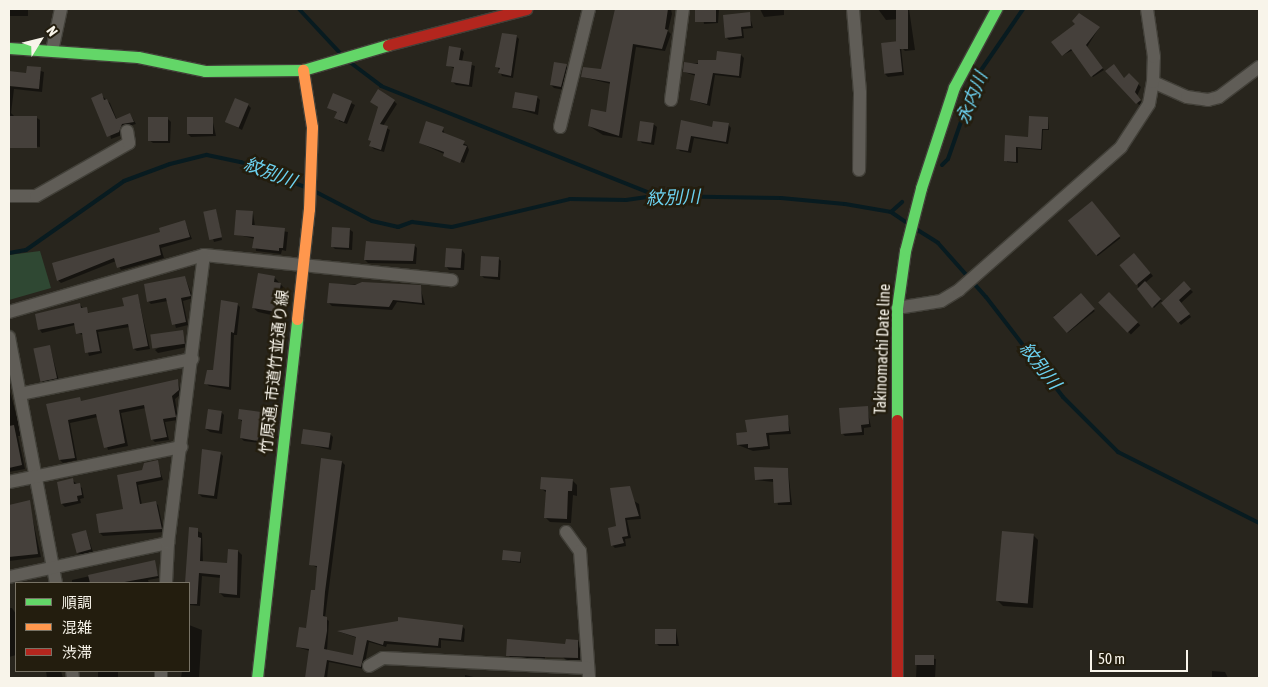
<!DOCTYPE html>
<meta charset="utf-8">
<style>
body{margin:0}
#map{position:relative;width:1268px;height:687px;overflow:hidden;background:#28251d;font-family:"Asap Condensed","Noto Sans JP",sans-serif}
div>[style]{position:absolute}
.green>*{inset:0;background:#2f4833}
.shadow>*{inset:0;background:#0007;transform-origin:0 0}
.stream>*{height:4px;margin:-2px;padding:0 2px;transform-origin:2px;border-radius:2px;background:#081b20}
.building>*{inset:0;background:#45403b;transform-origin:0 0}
.roads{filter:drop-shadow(1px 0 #424039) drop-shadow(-1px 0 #424039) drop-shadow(0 1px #424039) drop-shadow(0 -1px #424039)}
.street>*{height:12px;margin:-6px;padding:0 6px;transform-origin:6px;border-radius:6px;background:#605d57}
.fast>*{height:11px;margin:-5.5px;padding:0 5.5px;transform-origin:5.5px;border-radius:5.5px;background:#63d668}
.slow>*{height:11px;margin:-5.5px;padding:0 5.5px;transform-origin:5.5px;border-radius:5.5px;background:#ff974d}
.jam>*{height:11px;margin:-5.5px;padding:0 5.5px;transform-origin:5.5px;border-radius:5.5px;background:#b3261e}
span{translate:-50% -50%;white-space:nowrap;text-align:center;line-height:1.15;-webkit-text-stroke:5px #231d0e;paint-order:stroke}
.street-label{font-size:16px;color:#f8f4ea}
.water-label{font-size:18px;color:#6cd2f1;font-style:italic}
.frame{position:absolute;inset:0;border:10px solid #f8f4ea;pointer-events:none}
.legend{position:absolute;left:15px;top:582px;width:175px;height:90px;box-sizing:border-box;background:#231d0e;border:1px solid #787366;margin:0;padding:6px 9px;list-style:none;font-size:15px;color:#f8f4ea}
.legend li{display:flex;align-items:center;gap:10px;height:25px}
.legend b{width:25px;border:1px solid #787366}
.north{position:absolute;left:15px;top:15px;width:50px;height:50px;-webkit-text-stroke:4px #231d0e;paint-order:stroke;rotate:54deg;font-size:14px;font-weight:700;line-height:20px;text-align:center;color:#f8f4ea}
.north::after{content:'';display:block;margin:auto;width:18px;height:22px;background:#f8f4ea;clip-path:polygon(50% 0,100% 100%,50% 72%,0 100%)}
.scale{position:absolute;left:1090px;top:650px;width:98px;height:22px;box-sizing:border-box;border:2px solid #f8f4ea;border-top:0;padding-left:6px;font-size:15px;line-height:18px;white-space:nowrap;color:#f8f4ea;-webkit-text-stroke:4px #231d0e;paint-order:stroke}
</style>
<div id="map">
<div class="green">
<i style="clip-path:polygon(40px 251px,51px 288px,9px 300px,9px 255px)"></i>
</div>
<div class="shadow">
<i style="left:9px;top:9px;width:19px;height:7px"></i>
<i style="clip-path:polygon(616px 9px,671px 9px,672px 14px,668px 31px,671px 34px,665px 51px,636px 47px,622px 138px,603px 135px,589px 126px,607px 113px,611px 84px,582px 77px,602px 70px)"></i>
<i style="clip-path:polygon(702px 9px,719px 9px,718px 23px,704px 24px)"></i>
<i style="clip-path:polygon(760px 9px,784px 9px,784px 15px,764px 17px)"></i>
<i style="clip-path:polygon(878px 9px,909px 9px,915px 50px,905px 51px,901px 47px,904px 75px,888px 77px,885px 74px,898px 43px,902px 46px,899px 19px,886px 20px)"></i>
<i style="clip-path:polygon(749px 13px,753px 28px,743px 29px,744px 38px,729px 40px,726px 37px)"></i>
<i style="clip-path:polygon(1099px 28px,1087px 47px,1104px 70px,1093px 77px,1073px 50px,1063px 55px)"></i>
<i style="clip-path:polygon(516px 36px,519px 39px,513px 78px,502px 76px,497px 66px)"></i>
<i style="clip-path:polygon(461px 49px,464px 52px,462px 62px,475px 66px,472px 87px,456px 85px,453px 82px,455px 69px,447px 65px)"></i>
<i style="clip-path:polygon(741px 55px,744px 58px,741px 78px,715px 75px,710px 106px,691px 100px,696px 76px,684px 72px,685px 63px,708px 63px,709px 60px,717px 61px)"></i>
<i style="clip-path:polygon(566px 66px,569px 69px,564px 90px,554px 88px,551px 85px)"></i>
<i style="clip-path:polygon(28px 67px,44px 72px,42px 92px,14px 89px,11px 113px,15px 117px,37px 118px,40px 120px,40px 147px,9px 143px,9px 73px,27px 75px)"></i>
<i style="clip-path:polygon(1107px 71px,1125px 79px,1129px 75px,1141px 87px,1137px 96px,1142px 103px,1140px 106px)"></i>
<i style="clip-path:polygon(101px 95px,110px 103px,117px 120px,130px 114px,136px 124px,125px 127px,122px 135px,111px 139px)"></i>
<i style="clip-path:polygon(334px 95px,355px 105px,347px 124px,339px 121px,338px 113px,328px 108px)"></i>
<i style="clip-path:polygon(537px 97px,540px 100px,538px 115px,514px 108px)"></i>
<i style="clip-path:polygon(394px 101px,397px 104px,383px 126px,390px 130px,384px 152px,374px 149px,371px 146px,379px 108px,371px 102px)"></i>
<i style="clip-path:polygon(248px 105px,251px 108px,242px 130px,227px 122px)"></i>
<i style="clip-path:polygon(212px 118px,216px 136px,191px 137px,188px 134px)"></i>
<i style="clip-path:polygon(1048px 118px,1049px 130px,1043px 130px,1042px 150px,1018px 148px,1018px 163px,1007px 162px,1006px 137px,1029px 138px)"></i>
<i style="clip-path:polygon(168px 119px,171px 122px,170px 143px,153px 143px,149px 140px)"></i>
<i style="clip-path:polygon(682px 122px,713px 128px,728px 124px,731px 128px,728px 144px,694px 138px,691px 153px,680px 151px,677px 148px)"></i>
<i style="clip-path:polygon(653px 124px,657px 127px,654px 145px,642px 143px,639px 140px)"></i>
<i style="clip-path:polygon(443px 129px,445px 135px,467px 145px,469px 150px,464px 163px,420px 143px)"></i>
<i style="left:1092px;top:202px;width:46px;height:29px;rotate:52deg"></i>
<i style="clip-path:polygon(216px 210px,222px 240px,214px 242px,205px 213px)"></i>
<i style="clip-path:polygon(253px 213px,255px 226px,288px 232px,286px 251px,282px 250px,281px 254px,256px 251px,255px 239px,235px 234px)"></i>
<i style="clip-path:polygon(185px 222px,192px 239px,161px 248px,164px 258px,121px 270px,116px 261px,61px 283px,58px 280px)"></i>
<i style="clip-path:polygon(349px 229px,353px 232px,352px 250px,335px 249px,332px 246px)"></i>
<i style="clip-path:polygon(414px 245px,417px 248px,416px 264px,368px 263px,365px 260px)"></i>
<i style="clip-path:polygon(462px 250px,465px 254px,464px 270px,449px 270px,446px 266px)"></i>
<i style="clip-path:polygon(1137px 257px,1153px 276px,1145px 283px,1163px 302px,1184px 283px,1193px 292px,1181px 303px,1191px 317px,1181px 325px,1161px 301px,1154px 308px,1138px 290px)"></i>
<i style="clip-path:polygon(498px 258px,501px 261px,500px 280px,484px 278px,481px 275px)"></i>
<i style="clip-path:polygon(185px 277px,193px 298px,183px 301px,188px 325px,176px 328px,168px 301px,151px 304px,148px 301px)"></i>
<i style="clip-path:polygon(274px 277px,285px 289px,280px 317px,258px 312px,253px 308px)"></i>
<i style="clip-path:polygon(330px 284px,420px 286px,425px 305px,397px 302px,392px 310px,332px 306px,329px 303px)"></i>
<i style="left:1109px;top:293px;width:45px;height:13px;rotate:46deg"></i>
<i style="left:1081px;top:294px;width:22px;height:35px;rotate:51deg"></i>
<i style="clip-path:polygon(138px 296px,150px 349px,137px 351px,134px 349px,130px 327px,98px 332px,102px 353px,89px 356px,83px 335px,77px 333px,75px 325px,42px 333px,40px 330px,36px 315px,80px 305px,90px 314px,125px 307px)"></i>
<i style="clip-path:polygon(237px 304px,240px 307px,237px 335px,234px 335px,231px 390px,209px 386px,206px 383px,214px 372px)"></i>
<i style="clip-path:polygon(182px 332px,187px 347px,158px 353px,155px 350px)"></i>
<i style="clip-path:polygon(50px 347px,59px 381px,44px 383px,41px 380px)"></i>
<i style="clip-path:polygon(178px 381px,181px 394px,175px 399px,178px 420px,165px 422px,169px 440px,155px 442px,152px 439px,146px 408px,121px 413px,128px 446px,108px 450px,98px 417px,70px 423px,77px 460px,63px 463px,60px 460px,48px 405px,79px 399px,82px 402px)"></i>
<i style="clip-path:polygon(9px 388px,22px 436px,18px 436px,25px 469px,9px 472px)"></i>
<i style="clip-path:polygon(867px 408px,871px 427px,864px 428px,864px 435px,845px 436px,842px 433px)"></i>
<i style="clip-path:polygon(221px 412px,224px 415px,222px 434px,210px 432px,206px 429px)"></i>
<i style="clip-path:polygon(261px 413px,264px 416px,261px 443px,244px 441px,241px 438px,243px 422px,239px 419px)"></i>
<i style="clip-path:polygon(787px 416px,791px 434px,769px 435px,770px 449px,753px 451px,738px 445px,748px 433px)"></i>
<i style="clip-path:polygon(330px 434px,333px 437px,331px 450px,302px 443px)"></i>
<i style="clip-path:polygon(220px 453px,223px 456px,217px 499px,202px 497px,199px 494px)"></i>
<i style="clip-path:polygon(157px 461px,163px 480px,138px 485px,142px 505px,155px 502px,158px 505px,164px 532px,103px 536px,100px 533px,125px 510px,118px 476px,143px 471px)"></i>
<i style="clip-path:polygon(342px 462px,345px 465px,325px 618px,329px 621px,327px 651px,354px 657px,357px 638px,340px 632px,462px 626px,465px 629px,464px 642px,441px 640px,441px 648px,387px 644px,386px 647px,369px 642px,364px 669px,329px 662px,327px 678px,306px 678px,310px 651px,297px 647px,307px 629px,316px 592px,318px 568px,310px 564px)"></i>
<i style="clip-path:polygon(788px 469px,792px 505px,778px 505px,774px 482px,756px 480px)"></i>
<i style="clip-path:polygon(72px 480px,82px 488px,84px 498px,80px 499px,81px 503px,65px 507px,62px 504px)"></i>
<i style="clip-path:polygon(572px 480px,577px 485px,577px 496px,573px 495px,571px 523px,550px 522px,545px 517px,547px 493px,542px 489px)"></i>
<i style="clip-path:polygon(629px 487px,634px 501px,639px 504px,641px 519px,627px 520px,631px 538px,625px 539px,626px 546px,615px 548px,612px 545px)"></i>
<i style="clip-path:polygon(29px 502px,41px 557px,9px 561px,9px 534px,25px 531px)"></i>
<i style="clip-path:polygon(190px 528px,202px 533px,203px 563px,228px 565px,238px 551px,242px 555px,240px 598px,224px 597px,220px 593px,221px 578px,202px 576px,200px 606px,189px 605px,189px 583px,186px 583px)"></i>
<i style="clip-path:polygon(86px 531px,93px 552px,80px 555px,77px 552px)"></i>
<i style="clip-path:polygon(1033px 535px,1038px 540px,1033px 608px,1003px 606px,998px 601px)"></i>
<i style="clip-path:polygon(520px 553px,521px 563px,503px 560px)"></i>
<i style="clip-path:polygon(154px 562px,159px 578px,148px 580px,149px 583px,72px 583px,72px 580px)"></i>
<i style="clip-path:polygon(9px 608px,12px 608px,16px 614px,16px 655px,9px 657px)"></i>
<i style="clip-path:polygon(189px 625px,202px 630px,199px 678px,181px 678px,182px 671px,189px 671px)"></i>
<i style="clip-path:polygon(676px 630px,679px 646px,659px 646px,656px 643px)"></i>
<i style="clip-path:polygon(578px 641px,581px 644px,581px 660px,566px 660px,563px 657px)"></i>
<i style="clip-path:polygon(545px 646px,545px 660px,511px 658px,508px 655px)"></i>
<i style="clip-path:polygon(917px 656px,936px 659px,935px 678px,916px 678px)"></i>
<i style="clip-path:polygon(46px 671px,61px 671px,63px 678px,47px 678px)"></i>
<i style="left:98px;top:671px;width:20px;height:7px"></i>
<i style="clip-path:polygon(1212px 671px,1225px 672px,1228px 678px,1212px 678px)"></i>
<i style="clip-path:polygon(465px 675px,478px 678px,542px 678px,465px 678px)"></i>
</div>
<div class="stream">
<i style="left:299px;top:9px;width:60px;rotate:47deg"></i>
<i style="left:351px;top:63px;width:38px;rotate:37deg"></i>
<i style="left:381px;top:86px;width:295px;rotate:21.7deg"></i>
<i style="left:942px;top:165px;width:8px;rotate:-45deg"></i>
<i style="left:948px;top:159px;width:88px;rotate:-70.7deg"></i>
<i style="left:977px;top:76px;width:81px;rotate:-55.5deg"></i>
<i style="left:316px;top:192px;width:63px;rotate:27.4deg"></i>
<i style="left:372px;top:221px;width:27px;rotate:13deg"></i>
<i style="left:398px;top:227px;width:15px;rotate:-20deg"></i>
<i style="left:412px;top:222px;width:40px;rotate:7.1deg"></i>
<i style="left:452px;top:227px;width:121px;rotate:-13.3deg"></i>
<i style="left:570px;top:199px;width:56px;rotate:1deg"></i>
<i style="left:626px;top:200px;width:30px;rotate:-8deg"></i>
<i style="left:656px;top:196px;width:125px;rotate:0.9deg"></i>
<i style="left:781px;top:198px;width:64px;rotate:5.4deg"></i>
<i style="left:845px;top:204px;width:47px;rotate:9.9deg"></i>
<i style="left:891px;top:212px;width:18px;rotate:34deg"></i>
<i style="left:891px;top:212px;width:15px;rotate:-42deg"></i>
<i style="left:916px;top:229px;width:26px;rotate:32deg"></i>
<i style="left:938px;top:243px;width:72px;rotate:48.4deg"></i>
<i style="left:986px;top:297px;width:126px;rotate:52.4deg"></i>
<i style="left:1063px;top:397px;width:78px;rotate:45deg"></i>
<i style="left:1118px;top:452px;width:158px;rotate:26.7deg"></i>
<i style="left:9px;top:253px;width:17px;rotate:-10deg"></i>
<i style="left:26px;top:250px;width:120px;rotate:-35.1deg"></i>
<i style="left:124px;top:181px;width:49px;rotate:-20.3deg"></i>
<i style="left:170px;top:164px;width:38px;rotate:-14deg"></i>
<i style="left:207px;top:155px;width:35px;rotate:12deg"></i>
<i style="left:241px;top:162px;width:69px;rotate:21.3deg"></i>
</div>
<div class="building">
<i style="clip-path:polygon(615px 9px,668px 9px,665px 29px,668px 30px,662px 49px,633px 44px,619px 136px,588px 126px,591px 109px,606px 112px,610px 82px,581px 77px,583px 67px,601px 69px)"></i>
<i style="left:695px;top:9px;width:21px;height:13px"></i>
<i style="left:896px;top:9px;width:12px;height:40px"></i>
<i style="clip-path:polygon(750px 12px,751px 26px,741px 27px,742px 36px,725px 38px,723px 15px)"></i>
<i style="clip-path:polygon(1079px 13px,1100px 27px,1086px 45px,1103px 68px,1091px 77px,1071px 49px,1062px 56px,1051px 42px,1075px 24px,1072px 21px)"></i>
<i style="clip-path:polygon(502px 33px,517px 35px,511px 76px,498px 73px,500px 68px,495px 67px)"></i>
<i style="left:899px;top:41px;width:31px;height:18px;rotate:84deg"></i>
<i style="clip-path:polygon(449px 46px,461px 48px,459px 60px,472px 62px,469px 85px,451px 82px,454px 67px,446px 66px)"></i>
<i style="clip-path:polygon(717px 51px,741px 54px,739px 76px,713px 73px,707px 104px,690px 100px,695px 74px,683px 72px,684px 62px,698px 64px,698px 60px,716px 60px)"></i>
<i style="clip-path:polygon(554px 62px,567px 64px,561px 87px,550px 85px)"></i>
<i style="clip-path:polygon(1114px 64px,1124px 78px,1129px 73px,1139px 83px,1135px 92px,1141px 100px,1136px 104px,1105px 71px)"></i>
<i style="clip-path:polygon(27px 66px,41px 67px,39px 89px,9px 86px,9px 71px,26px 73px)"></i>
<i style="clip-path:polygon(378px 89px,395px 100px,380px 124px,388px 126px,381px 150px,369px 146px,371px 141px,368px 140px,378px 107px,370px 102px)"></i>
<i style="left:515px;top:92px;width:23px;height:16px;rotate:10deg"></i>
<i style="clip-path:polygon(102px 93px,104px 100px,107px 99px,116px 119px,130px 113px,134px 122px,122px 124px,119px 132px,107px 137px,91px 98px)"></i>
<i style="clip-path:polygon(333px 93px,352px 101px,344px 122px,334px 118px,337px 112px,327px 108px)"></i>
<i style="left:235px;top:98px;width:15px;height:26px;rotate:23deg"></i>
<i style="left:9px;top:116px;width:28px;height:32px"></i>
<i style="clip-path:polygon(1029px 116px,1048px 117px,1048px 129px,1042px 129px,1041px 149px,1016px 147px,1016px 162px,1004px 161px,1005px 135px,1028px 137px)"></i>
<i style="left:148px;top:117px;width:20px;height:24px"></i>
<i style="left:187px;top:117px;width:26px;height:17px"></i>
<i style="clip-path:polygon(681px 120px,712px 127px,713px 121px,729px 123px,726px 142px,691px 136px,688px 151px,676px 149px)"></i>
<i style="clip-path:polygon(426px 121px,444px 127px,442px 132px,465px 141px,463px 145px,467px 146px,460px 163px,443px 156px,444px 152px,419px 143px)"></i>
<i style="left:640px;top:121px;width:14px;height:20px;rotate:8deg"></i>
<i style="left:1092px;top:201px;width:45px;height:31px;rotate:51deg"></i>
<i style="left:216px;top:209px;width:29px;height:13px;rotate:78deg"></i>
<i style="clip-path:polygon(236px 210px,253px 211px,252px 225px,285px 228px,283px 248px,279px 248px,279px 251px,252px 248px,254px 237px,234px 235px)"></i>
<i style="clip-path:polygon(185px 220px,190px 237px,159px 245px,161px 255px,117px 268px,114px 258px,57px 281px,52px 263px,160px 232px,159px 228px)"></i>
<i style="left:332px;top:227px;width:18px;height:20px;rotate:3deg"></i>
<i style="clip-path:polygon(366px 241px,415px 244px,413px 261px,364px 260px)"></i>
<i style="left:446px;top:248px;width:16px;height:19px;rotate:4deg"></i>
<i style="left:1134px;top:253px;width:26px;height:19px;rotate:50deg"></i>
<i style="left:481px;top:256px;width:18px;height:20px;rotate:3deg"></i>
<i style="clip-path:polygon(258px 273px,275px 276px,274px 282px,281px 283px,276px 312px,252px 308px)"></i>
<i style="clip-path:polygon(185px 276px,191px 296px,181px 298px,186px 322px,172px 325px,166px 298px,147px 302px,144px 284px)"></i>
<i style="clip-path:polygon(1145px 281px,1161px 299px,1152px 308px,1137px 289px)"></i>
<i style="clip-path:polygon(1184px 281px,1191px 289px,1179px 300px,1190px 314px,1178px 323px,1161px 303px)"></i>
<i style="clip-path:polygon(362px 282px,421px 285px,422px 303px,393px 300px,389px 307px,327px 303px,329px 283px,355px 285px)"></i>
<i style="left:1109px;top:292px;width:42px;height:15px;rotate:46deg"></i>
<i style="left:1081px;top:293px;width:21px;height:37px;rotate:49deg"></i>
<i style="clip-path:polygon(138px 294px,148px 346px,133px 349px,128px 324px,96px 330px,100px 351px,85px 353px,82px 333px,76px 334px,74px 323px,38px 330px,35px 314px,80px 303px,81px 308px,87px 307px,88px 313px,124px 306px,122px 298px)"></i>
<i style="clip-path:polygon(221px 300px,238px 303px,234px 333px,231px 332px,229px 387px,204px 384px,207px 370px,213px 370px)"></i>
<i style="left:183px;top:330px;width:14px;height:33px;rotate:82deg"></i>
<i style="left:50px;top:345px;width:34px;height:17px;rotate:78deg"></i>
<i style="clip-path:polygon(178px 379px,179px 390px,172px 396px,176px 417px,163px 419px,167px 437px,151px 440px,144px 405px,119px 410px,125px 443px,104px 448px,96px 414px,68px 420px,75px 458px,59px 460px,46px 404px,80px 397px,81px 401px)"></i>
<i style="clip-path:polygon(868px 406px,869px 424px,861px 425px,862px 432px,841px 434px,839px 408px)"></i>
<i style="left:208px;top:409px;width:14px;height:20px;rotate:8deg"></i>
<i style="clip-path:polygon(239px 409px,261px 412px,258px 441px,240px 438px,242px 420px,238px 419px)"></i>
<i style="clip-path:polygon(788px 415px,789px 431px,766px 433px,768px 446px,748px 448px,748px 444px,737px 445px,736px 433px,747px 432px,745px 420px)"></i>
<i style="clip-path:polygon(14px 425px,22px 465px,9px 468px,9px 426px)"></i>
<i style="left:303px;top:429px;width:28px;height:15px;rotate:8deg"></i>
<i style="clip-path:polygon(202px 449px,221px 452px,214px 496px,198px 494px)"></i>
<i style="clip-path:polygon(321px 458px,342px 461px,325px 592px,323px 616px,327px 617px,327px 631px,324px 649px,353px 655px,356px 637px,337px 631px,398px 621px,398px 617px,463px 625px,461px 640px,439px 638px,438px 646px,384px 641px,383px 645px,367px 640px,361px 667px,327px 660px,324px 678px,305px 678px,309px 649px,296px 647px,299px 627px,306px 628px,311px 590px,315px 590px,317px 566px,309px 565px)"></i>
<i style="clip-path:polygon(158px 460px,161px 477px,136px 482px,140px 504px,156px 501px,162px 529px,99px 533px,96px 514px,123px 509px,117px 475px,142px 470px,144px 463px)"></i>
<i style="clip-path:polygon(754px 467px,788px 468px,790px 502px,774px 503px,773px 479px,755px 480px)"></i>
<i style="clip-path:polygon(541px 477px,573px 479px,572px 491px,568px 491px,567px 519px,544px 518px,546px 490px,540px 489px)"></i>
<i style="clip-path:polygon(73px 478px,74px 484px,80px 483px,82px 495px,77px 496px,78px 501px,61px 504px,57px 482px)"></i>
<i style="clip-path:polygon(630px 486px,639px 516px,625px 518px,628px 536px,622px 537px,624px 543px,611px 546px,608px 528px,616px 526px,610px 488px)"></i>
<i style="clip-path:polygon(30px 500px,38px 554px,9px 557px,9px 505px)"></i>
<i style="clip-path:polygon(189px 527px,198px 528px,198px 537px,201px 538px,200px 561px,227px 563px,228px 549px,238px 550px,237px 595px,219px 593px,220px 575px,199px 573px,197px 604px,189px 604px,189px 583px,185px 583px)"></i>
<i style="left:86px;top:530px;width:20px;height:15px;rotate:75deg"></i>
<i style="left:1002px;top:531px;width:32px;height:70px;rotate:5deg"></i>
<i style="left:503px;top:550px;width:18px;height:10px;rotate:6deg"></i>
<i style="clip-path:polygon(155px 560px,158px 576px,119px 583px,90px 583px,88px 575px)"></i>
<i style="left:655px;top:629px;width:21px;height:15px"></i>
<i style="clip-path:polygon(507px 639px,565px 644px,566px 639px,578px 640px,578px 658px,506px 656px)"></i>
<i style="left:915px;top:655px;width:19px;height:10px"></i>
</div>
<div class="roads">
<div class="street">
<i style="left:853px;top:9px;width:84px;rotate:85.2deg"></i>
<i style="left:860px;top:93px;width:77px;rotate:90.7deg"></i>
<i style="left:52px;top:51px;width:43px;rotate:-77.9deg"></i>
<i style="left:1153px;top:82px;width:37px;rotate:24deg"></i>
<i style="left:1187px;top:97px;width:21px;rotate:8deg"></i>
<i style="left:1208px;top:100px;width:11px;rotate:-15deg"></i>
<i style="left:1219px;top:97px;width:50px;rotate:-36.9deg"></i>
<i style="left:671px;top:100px;width:92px;rotate:-82.5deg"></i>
<i style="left:560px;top:127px;width:122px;rotate:-76.2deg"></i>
<i style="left:9px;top:196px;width:27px"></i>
<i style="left:36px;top:196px;width:107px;rotate:-29.7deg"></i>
<i style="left:129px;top:143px;width:12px;rotate:-99deg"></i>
<i style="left:897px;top:308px;width:45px;rotate:-9deg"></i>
<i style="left:941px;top:301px;width:21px;rotate:-31deg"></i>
<i style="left:959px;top:290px;width:216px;rotate:-41.4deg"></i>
<i style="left:1121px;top:147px;width:51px;rotate:-56.9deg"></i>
<i style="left:1149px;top:104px;width:22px;rotate:-80deg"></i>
<i style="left:1153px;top:82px;width:25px;rotate:-88deg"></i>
<i style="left:1154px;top:57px;width:49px;rotate:-98.3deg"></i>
<i style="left:9px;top:312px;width:203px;rotate:-16.3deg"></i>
<i style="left:204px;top:255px;width:249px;rotate:5.8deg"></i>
<i style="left:9px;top:337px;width:250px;rotate:79.2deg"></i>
<i style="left:20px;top:394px;width:176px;rotate:-11.5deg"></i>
<i style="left:9px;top:482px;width:176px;rotate:-11.5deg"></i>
<i style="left:566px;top:532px;width:24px;rotate:54deg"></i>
<i style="left:580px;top:551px;width:127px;rotate:85.9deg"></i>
<i style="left:9px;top:577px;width:163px;rotate:-12.1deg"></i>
<i style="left:166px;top:583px;width:40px;rotate:-87.1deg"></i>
<i style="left:168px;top:543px;width:290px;rotate:-82.9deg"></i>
<i style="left:369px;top:666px;width:16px;rotate:-30deg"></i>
<i style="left:383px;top:658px;width:205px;rotate:2.8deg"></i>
<i style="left:72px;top:671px;width:7px;rotate:82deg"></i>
<i style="left:161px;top:678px;width:7px;rotate:-90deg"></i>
</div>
<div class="fast">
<i style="left:9px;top:48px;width:129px;rotate:4deg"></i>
<i style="left:138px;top:57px;width:68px;rotate:11.8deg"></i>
<i style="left:205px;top:71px;width:98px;rotate:-0.6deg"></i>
<i style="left:303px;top:70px;width:89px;rotate:-16.4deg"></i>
<i style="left:897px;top:420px;width:112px;rotate:-90deg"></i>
<i style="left:897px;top:308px;width:58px;rotate:-82deg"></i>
<i style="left:905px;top:251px;width:65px;rotate:-75.7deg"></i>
<i style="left:921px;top:188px;width:106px;rotate:-71.9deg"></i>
<i style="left:954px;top:87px;width:89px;rotate:-61.7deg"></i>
<i style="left:257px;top:678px;width:361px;rotate:-83.6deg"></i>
</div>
<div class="slow">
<i style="left:297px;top:319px;width:111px;rotate:-83.8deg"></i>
<i style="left:309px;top:209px;width:82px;rotate:-87.9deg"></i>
<i style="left:312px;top:127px;width:58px;rotate:-99deg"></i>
</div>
<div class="jam">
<i style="left:388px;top:45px;width:143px;rotate:-14.6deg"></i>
<i style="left:897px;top:420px;width:258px;rotate:90deg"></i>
</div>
</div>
<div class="street-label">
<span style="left:882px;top:349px;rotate:-88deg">Takinomachi Date line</span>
<span style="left:274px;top:372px;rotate:-84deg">竹原通, 市道竹並通り線</span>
</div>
<div class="water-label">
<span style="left:972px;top:98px;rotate:-68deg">永内川</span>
<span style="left:270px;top:173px;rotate:21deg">紋別川</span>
<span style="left:673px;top:198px;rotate:-2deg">紋別川</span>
<span style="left:1040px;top:366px;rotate:52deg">紋別川</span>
</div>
<div class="frame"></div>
<ul class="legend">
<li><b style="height:6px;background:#63d668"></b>順調</li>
<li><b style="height:6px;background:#ff974d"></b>混雑</li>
<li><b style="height:6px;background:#b3261e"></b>渋滞</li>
</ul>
<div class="north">N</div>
<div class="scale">50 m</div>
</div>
